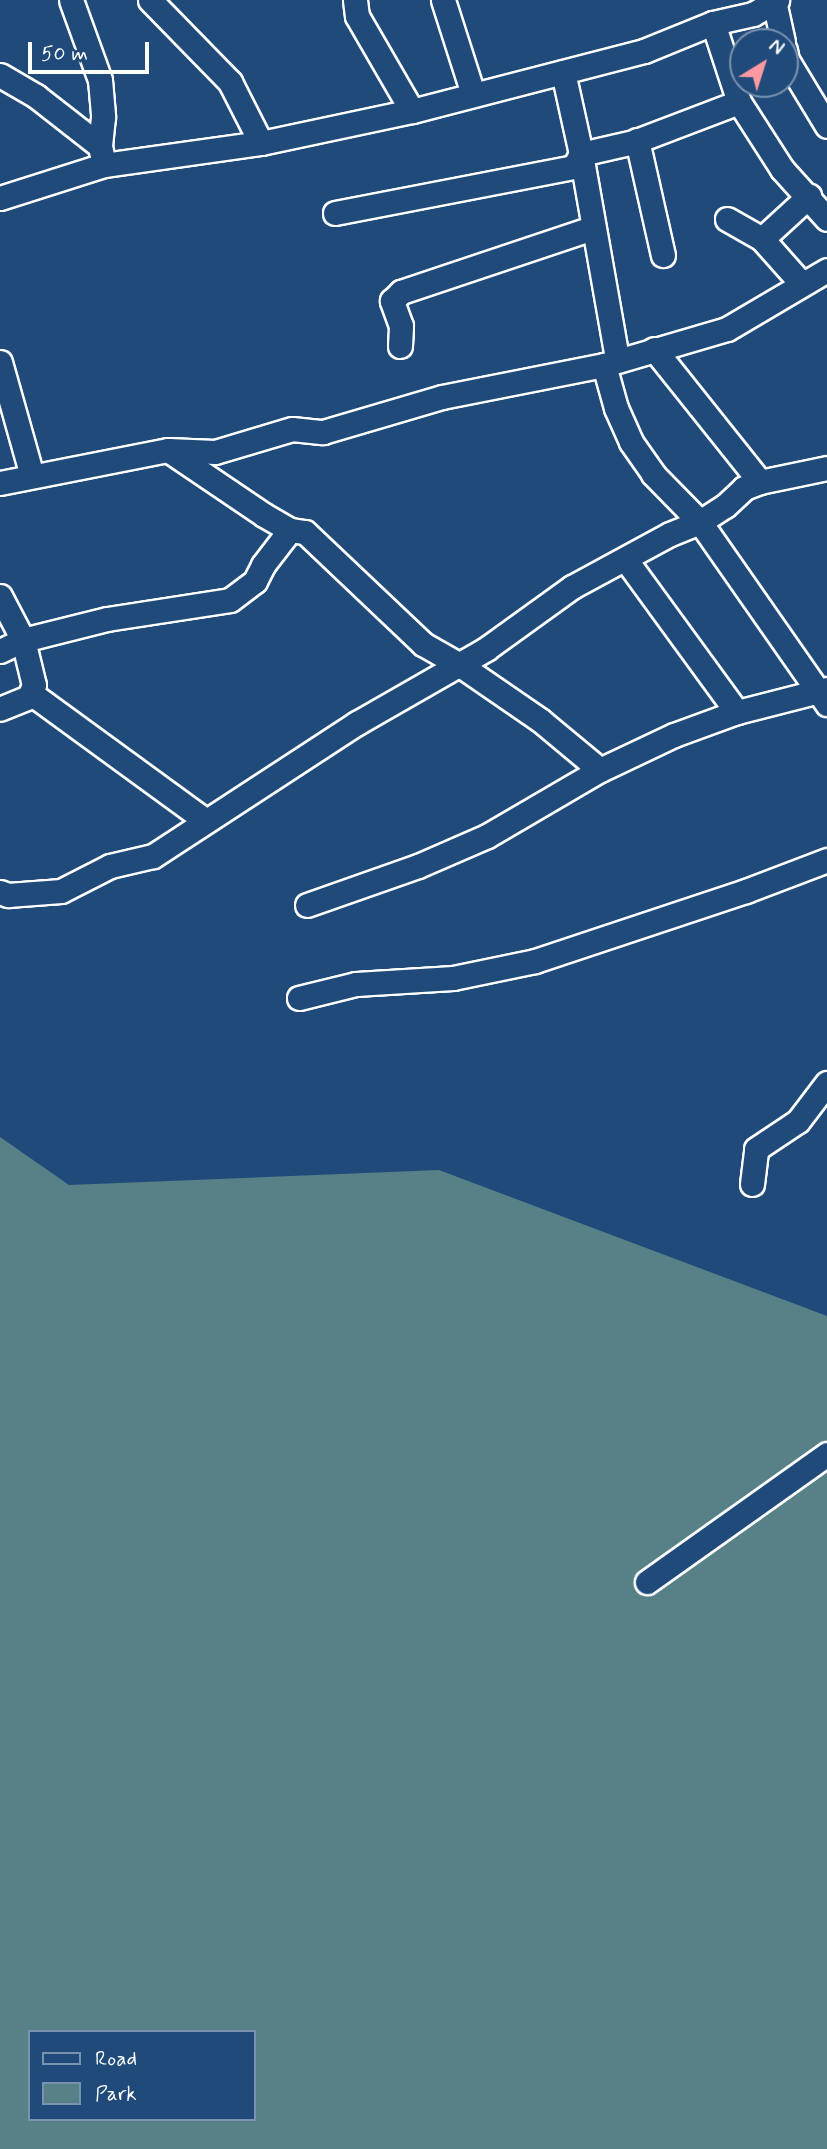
<!DOCTYPE html>
<style>
body{margin:0}
#map{position:relative;width:827px;height:2149px;overflow:hidden;background:#1f4a7a;font-family:Mynerve,sans-serif}
div>[style]{position:absolute}
.green>*{inset:0;background:#578087}
.roads{filter:drop-shadow(2px 0 #fff) drop-shadow(-2px 0 #fff) drop-shadow(0 2px #fff) drop-shadow(0 -2px #fff)}
.minor>*{height:23px;margin:-11.5px;padding:0 11.5px;transform-origin:11.5px;border-radius:11.5px;background:#1f4a7a}
span{translate:-50% -50%;white-space:nowrap;text-align:center;line-height:1.15;-webkit-text-stroke:6px #1f4a7a;paint-order:stroke}
.legend{position:absolute;left:28px;top:2030px;width:228px;height:91px;box-sizing:border-box;background:#1f4a7a;border:2px solid #7992af;margin:0;padding:9px 12px;list-style:none;font-size:21px;color:#fff}
.legend li{display:flex;align-items:center;gap:14px;height:35px}
.legend b{width:35px;border:2px solid #7992af}
.north{position:absolute;left:729px;top:28px;width:70px;height:70px;box-sizing:border-box;background:#1f4a7a;border:2px solid #7992af;border-radius:50%;rotate:38deg;font-size:19px;font-weight:700;line-height:28px;text-align:center;color:#fff}
.north::after{content:'';display:block;margin:auto;width:24px;height:32px;background:#ff9aa2;clip-path:polygon(50% 0,100% 100%,50% 72%,0 100%)}
.scale{position:absolute;left:28px;top:42px;width:121px;height:32px;box-sizing:border-box;border:4px solid #fff;border-top:0;padding-left:9px;font-size:21px;line-height:24px;white-space:nowrap;color:#fff;-webkit-text-stroke:5px #1f4a7a;paint-order:stroke}
</style>
<div id="map">
<div class="green">
<i style="clip-path:polygon(evenodd,0 1137px,69px 1185px,439px 1170px,827px 1316px,827px 2149px,0 2149px,0 1137px,30px 2032px,254px 2032px,254px 2119px,30px 2119px,30px 2032px)"></i>
</div>
<div class="roads">
<div class="minor">
<i style="left:71px;top:0;width:85px;rotate:70.1deg"></i>
<i style="left:100px;top:80px;width:37px;rotate:85deg"></i>
<i style="left:103px;top:117px;width:29px;rotate:96deg"></i>
<i style="left:100px;top:146px;width:19px;rotate:78deg"></i>
<i style="left:150px;top:0;width:115px;rotate:45.7deg"></i>
<i style="left:230px;top:82px;width:68px;rotate:63.1deg"></i>
<i style="left:355px;top:0;width:16px;rotate:83deg"></i>
<i style="left:357px;top:16px;width:110px;rotate:59.9deg"></i>
<i style="left:443px;top:0;width:99px;rotate:72.3deg"></i>
<i style="left:774px;top:1px;width:42px;rotate:77.6deg"></i>
<i style="left:713px;top:23px;width:83px;rotate:71.8deg"></i>
<i style="left:739px;top:102px;width:80px;rotate:57.3deg"></i>
<i style="left:782px;top:169px;width:67px;rotate:48deg"></i>
<i style="left:785px;top:50px;width:10px;rotate:79deg"></i>
<i style="left:787px;top:60px;width:77px;rotate:58.8deg"></i>
<i style="left:563px;top:72px;width:84px;rotate:77.6deg"></i>
<i style="left:581px;top:154px;width:208px;rotate:80deg"></i>
<i style="left:0;top:75px;width:42px;rotate:30.3deg"></i>
<i style="left:36px;top:96px;width:81px;rotate:38deg"></i>
<i style="left:637px;top:140px;width:118px;rotate:77.3deg"></i>
<i style="left:0;top:198px;width:109px;rotate:-17.6deg"></i>
<i style="left:104px;top:165px;width:159px;rotate:-8deg"></i>
<i style="left:261px;top:143px;width:154px;rotate:-12deg"></i>
<i style="left:412px;top:111px;width:240px;rotate:-14.5deg"></i>
<i style="left:644px;top:51px;width:74px;rotate:-22.1deg"></i>
<i style="left:713px;top:23px;width:41px;rotate:-12.7deg"></i>
<i style="left:753px;top:14px;width:28px;rotate:-30deg"></i>
<i style="left:335px;top:213px;width:243px;rotate:-10.9deg"></i>
<i style="left:574px;top:167px;width:15px;rotate:-62deg"></i>
<i style="left:581px;top:154px;width:54px;rotate:-12.8deg"></i>
<i style="left:634px;top:142px;width:112px;rotate:-20.9deg"></i>
<i style="left:727px;top:219px;width:40px;rotate:29.7deg"></i>
<i style="left:762px;top:239px;width:59px;rotate:48.4deg"></i>
<i style="left:762px;top:239px;width:64px;rotate:-42.5deg"></i>
<i style="left:400px;top:346px;width:20px;rotate:-87deg"></i>
<i style="left:401px;top:326px;width:27px;rotate:-110deg"></i>
<i style="left:392px;top:301px;width:13px;rotate:-45deg"></i>
<i style="left:401px;top:292px;width:201px;rotate:-18.5deg"></i>
<i style="left:654px;top:349px;width:170px;rotate:51.4deg"></i>
<i style="left:0;top:362px;width:118px;rotate:74.3deg"></i>
<i style="left:604px;top:365px;width:45px;rotate:74.4deg"></i>
<i style="left:616px;top:408px;width:37px;rotate:66deg"></i>
<i style="left:631px;top:442px;width:39px;rotate:55deg"></i>
<i style="left:653px;top:474px;width:67px;rotate:45.6deg"></i>
<i style="left:700px;top:522px;width:222px;rotate:55.1deg"></i>
<i style="left:168px;top:450px;width:116px;rotate:34.1deg"></i>
<i style="left:264px;top:515px;width:30px;rotate:30deg"></i>
<i style="left:290px;top:530px;width:15px;rotate:8deg"></i>
<i style="left:305px;top:532px;width:163px;rotate:43.5deg"></i>
<i style="left:423px;top:644px;width:43px;rotate:29.6deg"></i>
<i style="left:460px;top:665px;width:97px;rotate:34.5deg"></i>
<i style="left:540px;top:720px;width:78px;rotate:39.8deg"></i>
<i style="left:0;top:483px;width:171px;rotate:-11.1deg"></i>
<i style="left:168px;top:450px;width:47px;rotate:2.4deg"></i>
<i style="left:215px;top:452px;width:80px;rotate:-16.6deg"></i>
<i style="left:292px;top:429px;width:31px;rotate:6deg"></i>
<i style="left:323px;top:432px;width:124px;rotate:-16.4deg"></i>
<i style="left:442px;top:397px;width:165px;rotate:-11.2deg"></i>
<i style="left:604px;top:365px;width:128px;rotate:-16.3deg"></i>
<i style="left:727px;top:329px;width:116px;rotate:-30.5deg"></i>
<i style="left:626px;top:560px;width:188px;rotate:53.9deg"></i>
<i style="left:0;top:596px;width:50px;rotate:62.4deg"></i>
<i style="left:23px;top:640px;width:46px;rotate:76.3deg"></i>
<i style="left:34px;top:685px;width:13px;rotate:113deg"></i>
<i style="left:29px;top:697px;width:31px;rotate:158deg"></i>
<i style="left:0;top:651px;width:25px;rotate:-26deg"></i>
<i style="left:23px;top:640px;width:87px;rotate:-14deg"></i>
<i style="left:107px;top:619px;width:124px;rotate:-8.8deg"></i>
<i style="left:230px;top:600px;width:31px;rotate:-37deg"></i>
<i style="left:255px;top:581px;width:18px;rotate:-63deg"></i>
<i style="left:263px;top:565px;width:44px;rotate:-52.4deg"></i>
<i style="left:32px;top:694px;width:215px;rotate:36.1deg"></i>
<i style="left:0;top:892px;width:9px;rotate:21deg"></i>
<i style="left:8px;top:895px;width:53px;rotate:-4.3deg"></i>
<i style="left:61px;top:891px;width:55px;rotate:-27deg"></i>
<i style="left:110px;top:866px;width:44px;rotate:-13.1deg"></i>
<i style="left:153px;top:856px;width:244px;rotate:-33.1deg"></i>
<i style="left:357px;top:723px;width:149px;rotate:-29.8deg"></i>
<i style="left:486px;top:649px;width:106px;rotate:-35.8deg"></i>
<i style="left:572px;top:587px;width:111px;rotate:-28.4deg"></i>
<i style="left:670px;top:534px;width:32px;rotate:-22deg"></i>
<i style="left:700px;top:522px;width:30px;rotate:-33deg"></i>
<i style="left:725px;top:506px;width:26px;rotate:-43deg"></i>
<i style="left:744px;top:488px;width:17px;rotate:-21deg"></i>
<i style="left:760px;top:482px;width:68px;rotate:-11.8deg"></i>
<i style="left:307px;top:905px;width:118px;rotate:-19.4deg"></i>
<i style="left:418px;top:866px;width:75px;rotate:-23.5deg"></i>
<i style="left:487px;top:836px;width:131px;rotate:-30.3deg"></i>
<i style="left:600px;top:770px;width:82px;rotate:-25.3deg"></i>
<i style="left:674px;top:735px;width:67px;rotate:-20.1deg"></i>
<i style="left:737px;top:712px;width:93px;rotate:-14.3deg"></i>
<i style="left:299px;top:998px;width:59px;rotate:-13.8deg"></i>
<i style="left:356px;top:984px;width:97px;rotate:-3.5deg"></i>
<i style="left:453px;top:978px;width:84px;rotate:-11.7deg"></i>
<i style="left:535px;top:961px;width:222px;rotate:-18.4deg"></i>
<i style="left:746px;top:891px;width:87px;rotate:-20.9deg"></i>
<i style="left:752px;top:1184px;width:35px;rotate:-83deg"></i>
<i style="left:756px;top:1149px;width:50px;rotate:-33.7deg"></i>
<i style="left:798px;top:1121px;width:48px;rotate:-52.7deg"></i>
<i style="left:647px;top:1582px;width:221px;rotate:-35.4deg"></i>
</div>
</div>
<ul class="legend">
<li><b style="height:9px;background:#1f4a7a"></b>Road</li>
<li><b style="height:19px;background:#578087"></b>Park</li>
</ul>
<div class="north">N</div>
<div class="scale">50 m</div>
</div>
